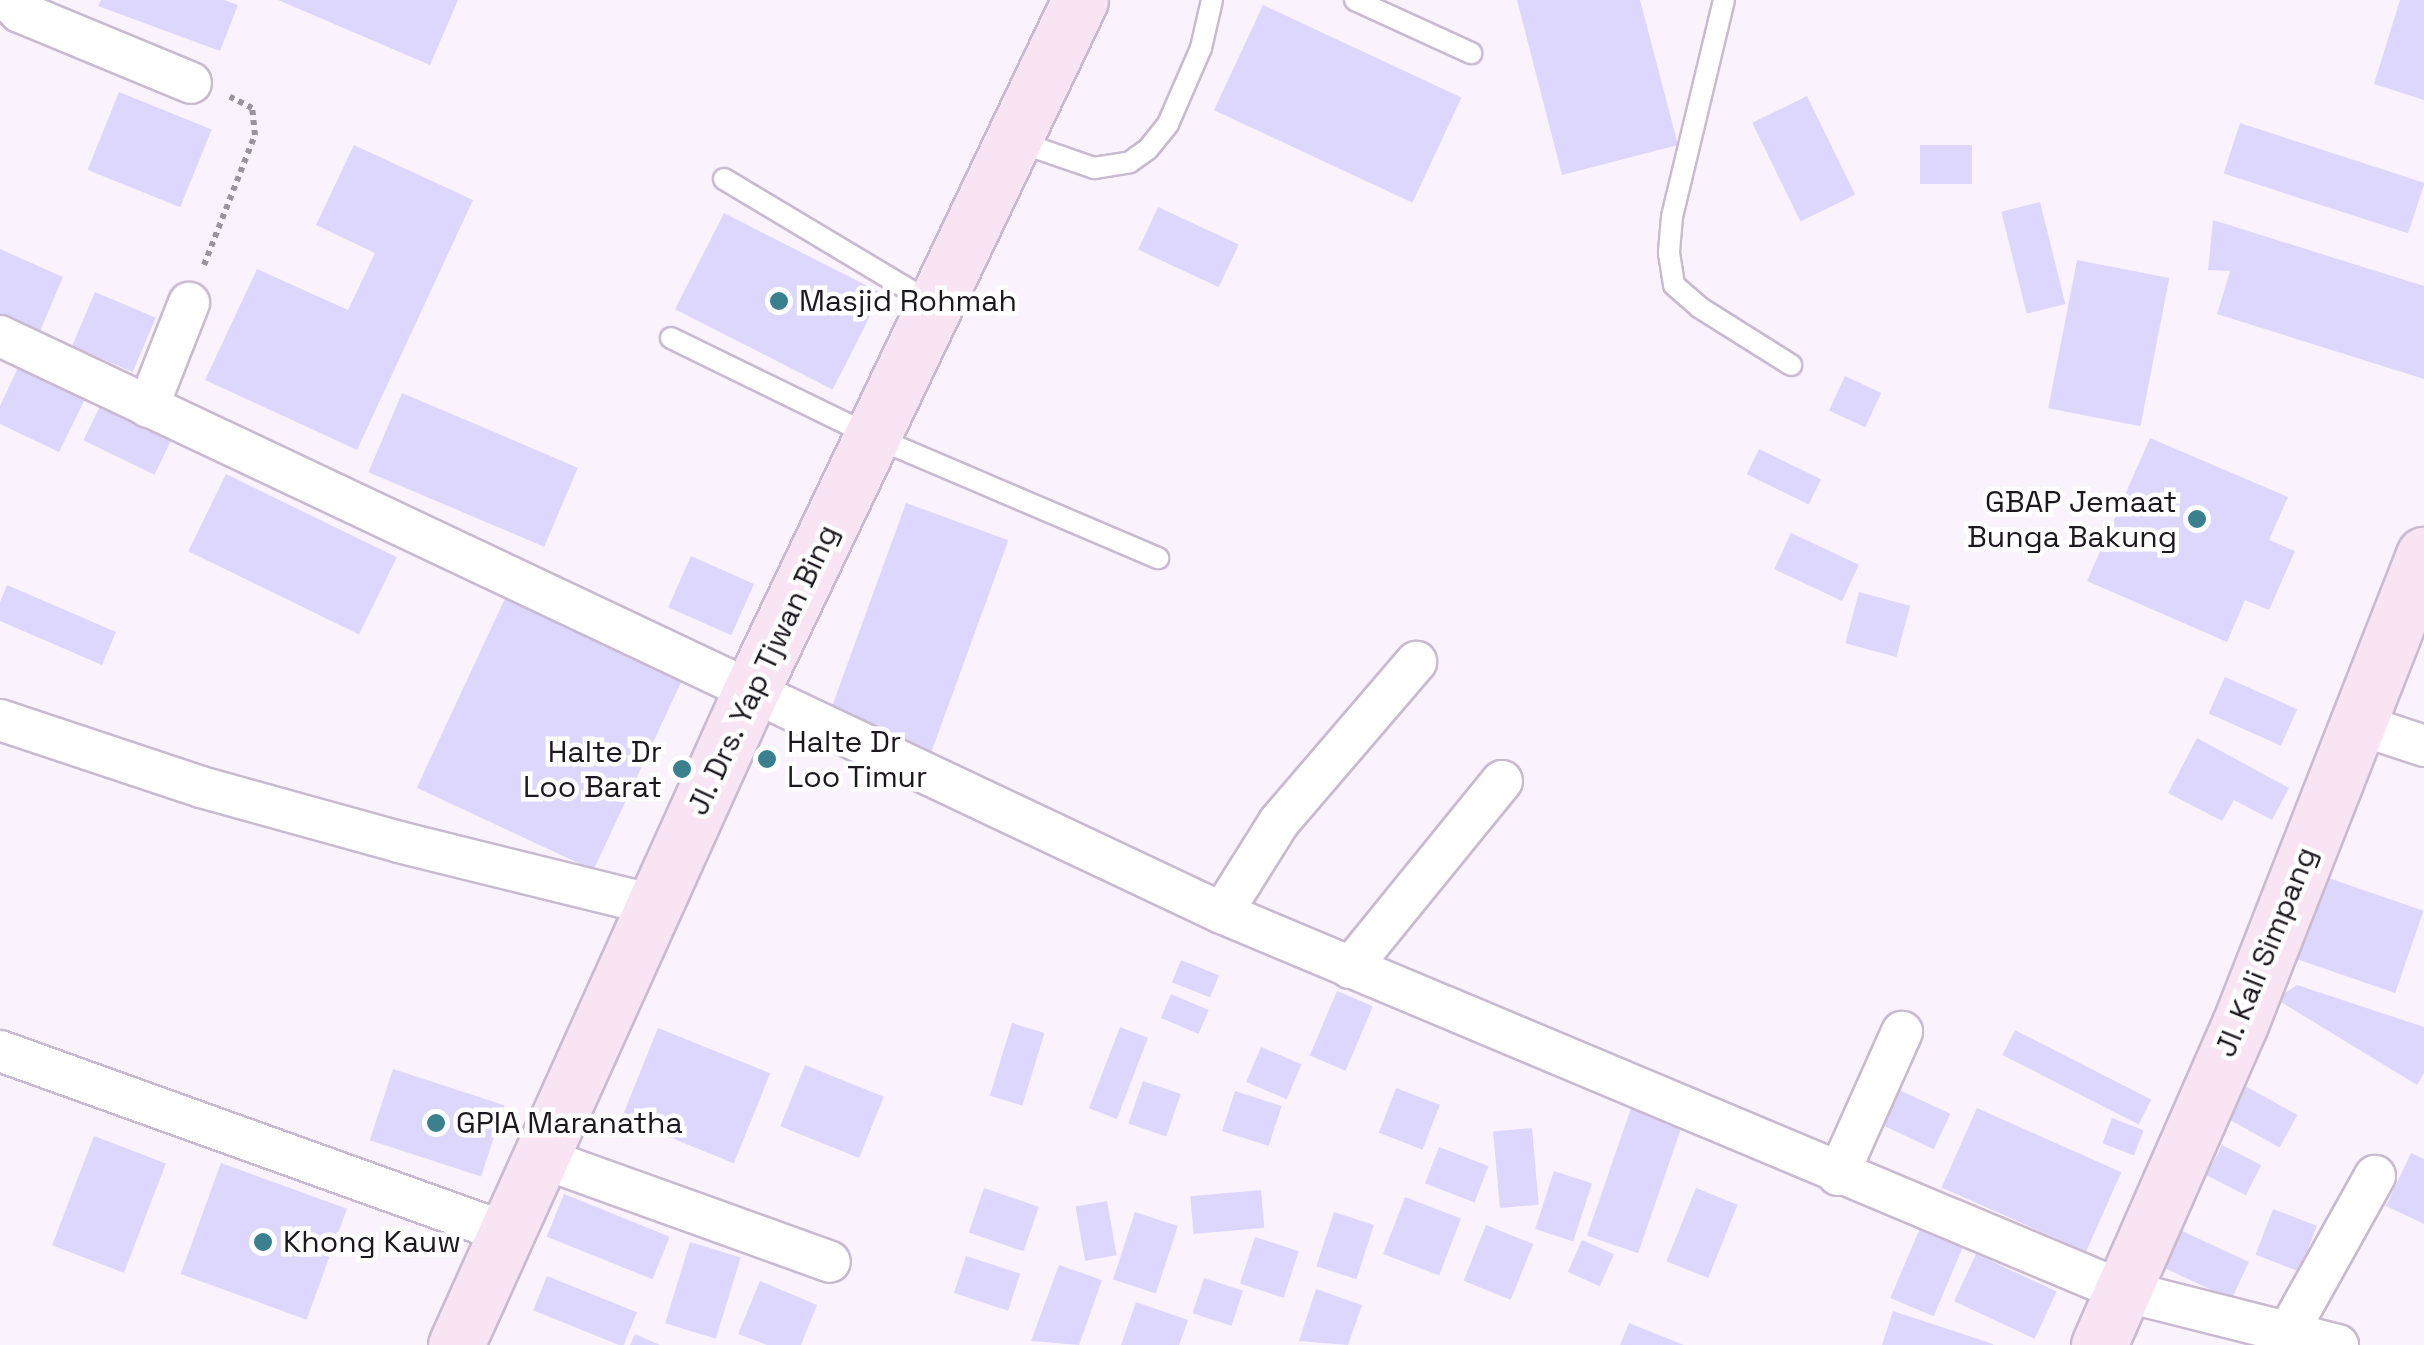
<!DOCTYPE html>
<style>
body{margin:0}
#map{position:relative;width:2424px;height:1345px;overflow:hidden;background:#faf3fd;font-family:"Space Grotesk",sans-serif}
div>[style]{position:absolute}
.building>*{inset:0;background:#ded7fd;transform-origin:0 0}
.path>*{height:6px;margin-top:-3px;transform-origin:0;background:repeating-linear-gradient(90deg,#9a949d 0 5px,transparent 0 10px)}
.roads{filter:drop-shadow(2px 0 #c8bad0) drop-shadow(-2px 0 #c8bad0) drop-shadow(0 2px #c8bad0) drop-shadow(0 -2px #c8bad0)}
.lane>*{height:20px;margin:-10px;padding:0 10px;transform-origin:10px;border-radius:10px;background:#fff}
.street>*{height:40px;margin:-20px;padding:0 20px;transform-origin:20px;border-radius:20px;background:#fff}
.secondary>*{height:55px;margin:-27.5px;padding:0 27.5px;transform-origin:27.5px;border-radius:27.5px;background:#f8e4f3}
.dots>*{width:28px;height:28px;translate:-50% -50%;box-sizing:border-box;border:5px solid #fff;border-radius:50%}
span{translate:-50% -50%;white-space:nowrap;text-align:center;line-height:1.15;-webkit-text-stroke:9px #fff;paint-order:stroke}
.poi-label{font-size:30px;color:#1d171f}
.left{translate:0 -50%;text-align:left}
.right{translate:-100% -50%;text-align:right}
.street-label{font-size:30px;color:#1d171f}
</style>
<div id="map">
<div class="building">
<i style="clip-path:polygon(101px 0,224px 0,238px 5px,220px 51px,98px 6px)"></i>
<i style="clip-path:polygon(278px 0,458px 0,430px 65px)"></i>
<i style="clip-path:polygon(1517px 0,1640px 0,1678px 145px,1562px 175px)"></i>
<i style="clip-path:polygon(2400px 0,2424px 0,2424px 100px,2374px 84px)"></i>
<i style="left:1263px;top:5px;width:219px;height:116px;rotate:25deg"></i>
<i style="left:119px;top:92px;width:100px;height:84px;rotate:22deg"></i>
<i style="left:1807px;top:96px;width:110px;height:61px;rotate:64deg"></i>
<i style="left:2240px;top:123px;width:194px;height:53px;rotate:18deg"></i>
<i style="clip-path:polygon(354px 145px,473px 200px,357px 450px,205px 380px,257px 269px,348px 310px,375px 253px,316px 225px)"></i>
<i style="left:1920px;top:145px;width:52px;height:39px"></i>
<i style="left:2040px;top:202px;width:105px;height:40px;rotate:76deg"></i>
<i style="left:1158px;top:207px;width:89px;height:47px;rotate:25deg"></i>
<i style="left:724px;top:213px;width:177px;height:108px;rotate:27deg"></i>
<i style="clip-path:polygon(2213px 220px,2424px 286px,2424px 379px,2217px 314px,2230px 271px,2208px 270px)"></i>
<i style="clip-path:polygon(0 249px,63px 277px,40px 331px,0 314px)"></i>
<i style="left:2077px;top:260px;width:94px;height:151px;rotate:11deg"></i>
<i style="left:95px;top:292px;width:66px;height:59px;rotate:23deg"></i>
<i style="clip-path:polygon(20px 363px,87px 395px,59px 452px,0 424px,0 406px)"></i>
<i style="left:1845px;top:376px;width:40px;height:38px;rotate:25deg"></i>
<i style="left:402px;top:393px;width:191px;height:86px;rotate:23deg"></i>
<i style="left:104px;top:398px;width:79px;height:47px;rotate:26deg"></i>
<i style="clip-path:polygon(2150px 438px,2288px 497px,2269px 540px,2295px 551px,2269px 610px,2245px 600px,2227px 642px,2087px 581px)"></i>
<i style="left:1759px;top:449px;width:69px;height:28px;rotate:26deg"></i>
<i style="left:226px;top:474px;width:190px;height:86px;rotate:26deg"></i>
<i style="left:906px;top:503px;width:109px;height:228px;rotate:20deg"></i>
<i style="left:1791px;top:533px;width:75px;height:40px;rotate:25deg"></i>
<i style="left:691px;top:556px;width:69px;height:56px;rotate:24deg"></i>
<i style="clip-path:polygon(7px 585px,116px 632px,102px 665px,0 621px,0 602px)"></i>
<i style="left:508px;top:592px;width:195px;height:216px;rotate:25deg"></i>
<i style="left:1859px;top:592px;width:53px;height:53px;rotate:15deg"></i>
<i style="left:2225px;top:677px;width:79px;height:40px;rotate:24deg"></i>
<i style="clip-path:polygon(2197px 738px,2289px 788px,2272px 820px,2234px 800px,2222px 821px,2168px 793px)"></i>
<i style="left:2311px;top:872px;width:119px;height:87px;rotate:19deg"></i>
<i style="left:1181px;top:960px;width:41px;height:24px;rotate:22deg"></i>
<i style="clip-path:polygon(2297px 985px,2424px 1027px,2424px 1073px,2417px 1085px,2276px 999px)"></i>
<i style="left:1337px;top:991px;width:39px;height:70px;rotate:23deg"></i>
<i style="left:1171px;top:994px;width:41px;height:26px;rotate:23deg"></i>
<i style="left:1012px;top:1023px;width:34px;height:76px;rotate:17deg"></i>
<i style="left:1120px;top:1027px;width:30px;height:87px;rotate:21deg"></i>
<i style="left:658px;top:1028px;width:121px;height:97px;rotate:22deg"></i>
<i style="left:2015px;top:1030px;width:153px;height:28px;rotate:27deg"></i>
<i style="left:1261px;top:1047px;width:44px;height:38px;rotate:23deg"></i>
<i style="left:805px;top:1065px;width:85px;height:66px;rotate:22deg"></i>
<i style="left:393px;top:1069px;width:117px;height:75px;rotate:18deg"></i>
<i style="left:1143px;top:1081px;width:40px;height:45px;rotate:19deg"></i>
<i style="left:2245px;top:1086px;width:60px;height:37px;rotate:29deg"></i>
<i style="left:1396px;top:1088px;width:47px;height:48px;rotate:21deg"></i>
<i style="left:1895px;top:1088px;width:61px;height:39px;rotate:25deg"></i>
<i style="left:1235px;top:1091px;width:49px;height:42px;rotate:18deg"></i>
<i style="left:1631px;top:1108px;width:54px;height:135px;rotate:19deg"></i>
<i style="left:1977px;top:1108px;width:158px;height:87px;rotate:24deg"></i>
<i style="left:2112px;top:1118px;width:34px;height:27px;rotate:21deg"></i>
<i style="left:1532px;top:1128px;width:77px;height:39px;rotate:85deg"></i>
<i style="left:94px;top:1136px;width:77px;height:117px;rotate:21deg"></i>
<i style="left:2222px;top:1145px;width:44px;height:34px;rotate:27deg"></i>
<i style="left:1439px;top:1147px;width:53px;height:39px;rotate:21deg"></i>
<i style="clip-path:polygon(2411px 1153px,2424px 1159px,2424px 1224px,2386px 1206px)"></i>
<i style="left:221px;top:1163px;width:134px;height:118px;rotate:20deg"></i>
<i style="left:1554px;top:1171px;width:40px;height:61px;rotate:18deg"></i>
<i style="left:984px;top:1188px;width:58px;height:47px;rotate:19deg"></i>
<i style="left:1696px;top:1188px;width:45px;height:79px;rotate:22deg"></i>
<i style="left:1261px;top:1190px;width:38px;height:71px;rotate:85deg"></i>
<i style="left:564px;top:1194px;width:114px;height:46px;rotate:22deg"></i>
<i style="left:1405px;top:1197px;width:60px;height:61px;rotate:21deg"></i>
<i style="left:1107px;top:1201px;width:55px;height:32px;rotate:80deg"></i>
<i style="left:2273px;top:1209px;width:47px;height:49px;rotate:21deg"></i>
<i style="left:1135px;top:1212px;width:45px;height:71px;rotate:18deg"></i>
<i style="left:1334px;top:1212px;width:42px;height:57px;rotate:18deg"></i>
<i style="left:1486px;top:1225px;width:51px;height:60px;rotate:22deg"></i>
<i style="left:1920px;top:1228px;width:47px;height:76px;rotate:23deg"></i>
<i style="left:2180px;top:1230px;width:76px;height:41px;rotate:25deg"></i>
<i style="left:1255px;top:1237px;width:46px;height:49px;rotate:18deg"></i>
<i style="left:1582px;top:1240px;width:35px;height:35px;rotate:24deg"></i>
<i style="left:690px;top:1242px;width:53px;height:85px;rotate:17deg"></i>
<i style="left:1976px;top:1254px;width:89px;height:52px;rotate:25deg"></i>
<i style="left:966px;top:1256px;width:57px;height:39px;rotate:18deg"></i>
<i style="clip-path:polygon(1059px 1265px,1102px 1280px,1079px 1345px,1031px 1341px)"></i>
<i style="left:547px;top:1276px;width:97px;height:37px;rotate:22deg"></i>
<i style="left:1204px;top:1278px;width:41px;height:37px;rotate:18deg"></i>
<i style="clip-path:polygon(760px 1281px,817px 1305px,801px 1345px,767px 1345px,738px 1334px)"></i>
<i style="clip-path:polygon(1316px 1289px,1362px 1305px,1348px 1345px,1299px 1341px)"></i>
<i style="clip-path:polygon(1136px 1302px,1188px 1320px,1179px 1345px,1121px 1345px)"></i>
<i style="clip-path:polygon(1893px 1311px,1993px 1344px,1993px 1345px,1882px 1345px)"></i>
<i style="clip-path:polygon(1629px 1323px,1684px 1345px,1620px 1345px)"></i>
<i style="clip-path:polygon(635px 1334px,660px 1345px,630px 1345px)"></i>
</div>
<div class="path">
<i style="left:204px;top:265px;width:140px;rotate:-68.6deg"></i>
<i style="left:255px;top:135px;width:27px;rotate:-96deg"></i>
<i style="left:252px;top:108px;width:25px;rotate:-153deg"></i>
</div>
<div class="roads">
<div class="lane">
<i style="left:1355px;top:0;width:128px;rotate:24.6deg"></i>
<i style="left:1724px;top:0;width:223px;rotate:103.5deg"></i>
<i style="left:1672px;top:217px;width:36px;rotate:95deg"></i>
<i style="left:1669px;top:253px;width:32px;rotate:81deg"></i>
<i style="left:1674px;top:285px;width:33px;rotate:41deg"></i>
<i style="left:1699px;top:307px;width:109px;rotate:32.2deg"></i>
<i style="left:1016px;top:141px;width:83px;rotate:19.1deg"></i>
<i style="left:1094px;top:168px;width:36px;rotate:-9deg"></i>
<i style="left:1130px;top:162px;width:22px;rotate:-36deg"></i>
<i style="left:1148px;top:149px;width:32px;rotate:-51deg"></i>
<i style="left:1168px;top:124px;width:83px;rotate:-66.5deg"></i>
<i style="left:1201px;top:48px;width:49px;rotate:-77.1deg"></i>
<i style="left:724px;top:179px;width:241px;rotate:30.9deg"></i>
<i style="left:671px;top:338px;width:226px;rotate:26deg"></i>
<i style="left:874px;top:437px;width:309px;rotate:23.1deg"></i>
</div>
<div class="street">
<i style="left:8px;top:0;width:17px;rotate:45deg"></i>
<i style="left:20px;top:12px;width:185px;rotate:22.5deg"></i>
<i style="left:0;top:336px;width:1351px;rotate:25.28deg"></i>
<i style="left:1222px;top:913px;width:974px;rotate:22.77deg"></i>
<i style="left:2120px;top:1290px;width:225px;rotate:14.2deg"></i>
<i style="left:148px;top:407px;width:112px;rotate:-68.5deg"></i>
<i style="left:0;top:720px;width:212px;rotate:18.4deg"></i>
<i style="left:201px;top:787px;width:205px;rotate:15.5deg"></i>
<i style="left:399px;top:842px;width:262px;rotate:13.9deg"></i>
<i style="left:2358px;top:724px;width:70px;rotate:18.4deg"></i>
<i style="left:1222px;top:913px;width:107px;rotate:-57.9deg"></i>
<i style="left:1279px;top:822px;width:211px;rotate:-49.4deg"></i>
<i style="left:1350px;top:968px;width:241px;rotate:-50.9deg"></i>
<i style="left:0;top:1051px;width:536px;rotate:19.75deg"></i>
<i style="left:539px;top:1157px;width:309px;rotate:19.8deg"></i>
<i style="left:1838px;top:1175px;width:157px;rotate:-65.9deg"></i>
<i style="left:2287px;top:1334px;width:181px;rotate:-60.9deg"></i>
</div>
<div class="secondary">
<i style="left:456px;top:1345px;width:717px;rotate:-65.72deg"></i>
<i style="left:751px;top:691px;width:765px;rotate:-64.54deg"></i>
<i style="left:2099px;top:1345px;width:351px;rotate:-66.3deg"></i>
<i style="left:2240px;top:1024px;width:504px;rotate:-68.58deg"></i>
</div>
</div>
<div class="dots">
<i style="left:779px;top:301px;background:#3b808e"></i>
<i style="left:2197px;top:519px;background:#3b808e"></i>
<i style="left:767px;top:759px;background:#3b808e"></i>
<i style="left:682px;top:769px;background:#3b808e"></i>
<i style="left:436px;top:1123px;background:#3b808e"></i>
<i style="left:263px;top:1242px;background:#3b808e"></i>
</div>
<div class="poi-label">
<span class="left" style="left:799px;top:301px">Masjid Rohmah</span>
<span class="right" style="left:2177px;top:519px">GBAP Jemaat<br>Bunga Bakung</span>
<span class="left" style="left:787px;top:759px">Halte Dr<br>Loo Timur</span>
<span class="right" style="left:662px;top:769px">Halte Dr<br>Loo Barat</span>
<span class="left" style="left:456px;top:1123px">GPIA Maranatha</span>
<span class="left" style="left:283px;top:1242px">Khong Kauw</span>
</div>
<div class="street-label">
<span style="left:763px;top:670px;rotate:-65deg">Jl. Drs. Yap Tjwan Bing</span>
<span style="left:2266px;top:952px;rotate:-68deg">Jl. Kali Simpang</span>
</div>
</div>
